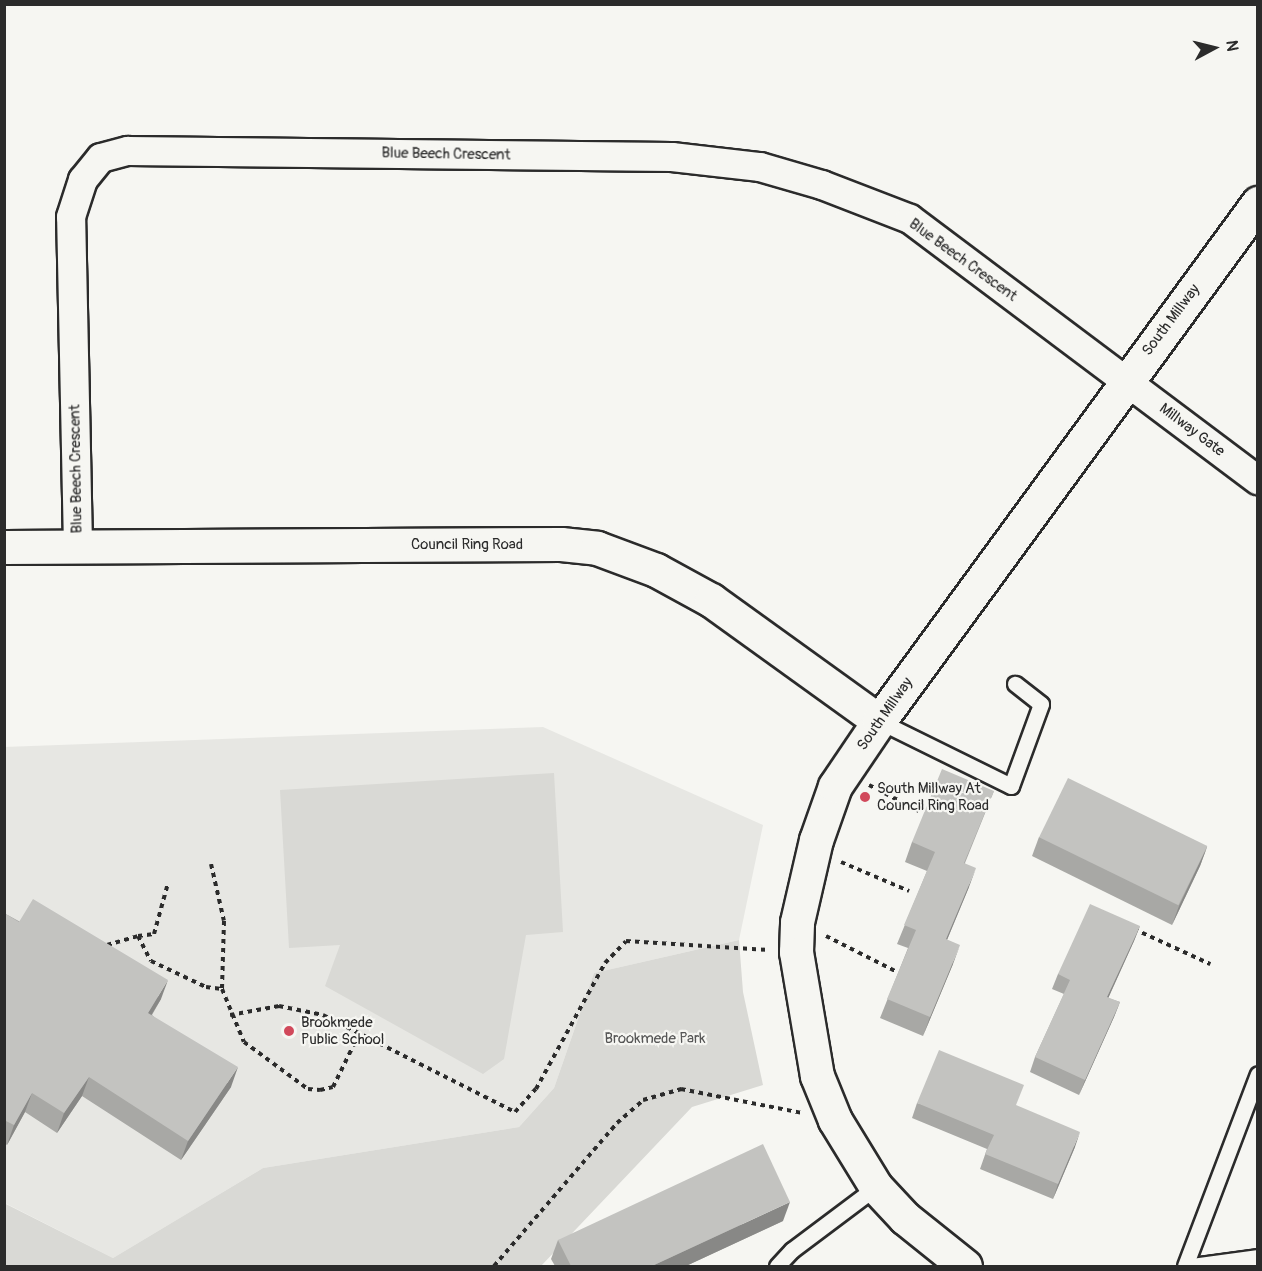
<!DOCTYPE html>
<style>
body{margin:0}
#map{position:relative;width:1262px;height:1271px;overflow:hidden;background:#f6f6f2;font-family:Pangolin,sans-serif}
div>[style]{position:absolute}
.built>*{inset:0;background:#e7e7e3}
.green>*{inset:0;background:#d9d9d5}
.path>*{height:4px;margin-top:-2px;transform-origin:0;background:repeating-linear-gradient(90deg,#2b2b2b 0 4.5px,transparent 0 9px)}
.roads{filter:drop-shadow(2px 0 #2b2b2b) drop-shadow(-2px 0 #2b2b2b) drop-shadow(0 2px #2b2b2b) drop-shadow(0 -2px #2b2b2b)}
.service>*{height:15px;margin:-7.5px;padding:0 7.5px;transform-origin:7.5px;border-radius:7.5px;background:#f6f6f2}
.minor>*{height:28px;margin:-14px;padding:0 14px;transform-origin:14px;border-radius:14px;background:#f6f6f2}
.tertiary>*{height:33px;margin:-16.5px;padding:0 16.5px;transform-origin:16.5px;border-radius:16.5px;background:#f6f6f2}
.wall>*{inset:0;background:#a8a8a5}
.shaded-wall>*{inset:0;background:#888886}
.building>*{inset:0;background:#c3c3c0;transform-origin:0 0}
.dots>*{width:16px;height:16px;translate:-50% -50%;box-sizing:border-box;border:3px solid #f6f6f2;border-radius:50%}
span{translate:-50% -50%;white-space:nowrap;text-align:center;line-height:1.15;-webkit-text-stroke:4.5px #f6f6f2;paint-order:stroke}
.street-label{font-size:15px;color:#2b2b2b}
.poi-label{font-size:15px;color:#2b2b2b}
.left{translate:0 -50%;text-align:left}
.park-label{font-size:15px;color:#565656}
.frame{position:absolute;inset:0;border:6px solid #2b2b2b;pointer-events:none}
.north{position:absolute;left:1184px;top:18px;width:60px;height:60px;-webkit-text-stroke:4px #f6f6f2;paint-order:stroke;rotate:83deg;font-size:16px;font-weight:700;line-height:24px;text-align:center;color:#2b2b2b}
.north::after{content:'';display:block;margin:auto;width:21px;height:27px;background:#2b2b2b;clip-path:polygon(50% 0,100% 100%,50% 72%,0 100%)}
</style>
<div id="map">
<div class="built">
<i style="clip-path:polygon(543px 727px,763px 825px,739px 940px,594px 973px,554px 1088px,519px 1127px,263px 1168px,113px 1258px,5px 1203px,4px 747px)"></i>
</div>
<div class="green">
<i style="clip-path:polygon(554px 773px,563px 932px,526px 935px,504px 1059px,483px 1074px,325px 986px,340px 945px,289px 948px,280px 790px)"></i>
<i style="clip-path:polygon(739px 940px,743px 992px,763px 1085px,692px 1107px,541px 1266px,5px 1266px,4px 1203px,113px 1258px,263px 1168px,519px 1127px,554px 1088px,594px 973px)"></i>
</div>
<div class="path">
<i style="left:869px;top:785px;width:56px;rotate:27.5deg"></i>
<i style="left:841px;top:862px;width:74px;rotate:23.1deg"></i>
<i style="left:211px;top:864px;width:58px;rotate:77.2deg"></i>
<i style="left:224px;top:921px;width:68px;rotate:91.7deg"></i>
<i style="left:222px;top:989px;width:57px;rotate:67.5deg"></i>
<i style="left:244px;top:1042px;width:79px;rotate:36.3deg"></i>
<i style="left:308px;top:1089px;width:12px;rotate:5deg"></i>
<i style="left:320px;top:1090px;width:13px;rotate:-13deg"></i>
<i style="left:333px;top:1087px;width:59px;rotate:-63.9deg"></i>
<i style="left:1134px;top:929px;width:84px;rotate:24.7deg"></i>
<i style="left:138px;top:936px;width:16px;rotate:-7deg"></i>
<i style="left:154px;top:934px;width:53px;rotate:-74.6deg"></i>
<i style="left:826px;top:936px;width:77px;rotate:26.9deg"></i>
<i style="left:107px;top:945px;width:32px;rotate:-16deg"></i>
<i style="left:138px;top:936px;width:28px;rotate:63deg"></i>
<i style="left:151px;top:961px;width:61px;rotate:25.3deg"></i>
<i style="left:206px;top:987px;width:16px;rotate:7deg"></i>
<i style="left:230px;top:1015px;width:50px;rotate:-10.4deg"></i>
<i style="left:279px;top:1006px;width:45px;rotate:11.6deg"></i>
<i style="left:323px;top:1015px;width:215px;rotate:26.8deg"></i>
<i style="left:515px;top:1112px;width:31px;rotate:-48deg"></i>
<i style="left:536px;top:1089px;width:144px;rotate:-61.3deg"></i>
<i style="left:605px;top:963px;width:30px;rotate:-46deg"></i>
<i style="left:626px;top:941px;width:143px;rotate:3.6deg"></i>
<i style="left:494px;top:1266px;width:189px;rotate:-49.3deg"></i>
<i style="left:617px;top:1123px;width:35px;rotate:-41deg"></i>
<i style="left:643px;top:1100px;width:40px;rotate:-16deg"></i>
<i style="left:681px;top:1089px;width:123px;rotate:11.2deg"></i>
</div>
<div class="roads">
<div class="service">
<i style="left:879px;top:721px;width:147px;rotate:26.2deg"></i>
<i style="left:1011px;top:786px;width:87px;rotate:-69.9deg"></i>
<i style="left:1041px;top:704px;width:33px;rotate:-142deg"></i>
<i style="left:777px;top:1266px;width:22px;rotate:-47deg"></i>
<i style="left:792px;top:1250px;width:105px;rotate:-36.9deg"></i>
<i style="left:1185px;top:1266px;width:205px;rotate:-69.2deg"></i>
<i style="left:1192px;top:1266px;width:67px;rotate:-7.8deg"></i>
</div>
<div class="minor">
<i style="left:78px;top:546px;width:329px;rotate:-91.2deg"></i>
<i style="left:71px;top:217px;width:39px;rotate:-72deg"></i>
<i style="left:83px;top:180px;width:28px;rotate:-51deg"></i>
<i style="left:101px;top:158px;width:28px;rotate:-15deg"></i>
<i style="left:128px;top:151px;width:544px;rotate:0.63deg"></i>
<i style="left:672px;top:157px;width:89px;rotate:6.5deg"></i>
<i style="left:760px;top:167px;width:65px;rotate:16.2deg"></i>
<i style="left:822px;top:185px;width:94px;rotate:21.1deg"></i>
<i style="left:910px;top:219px;width:435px;rotate:36.9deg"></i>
</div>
<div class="tertiary">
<i style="left:4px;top:547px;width:557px;rotate:-0.31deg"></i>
<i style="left:561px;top:544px;width:36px;rotate:6deg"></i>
<i style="left:597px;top:548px;width:63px;rotate:20.4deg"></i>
<i style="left:656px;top:570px;width:63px;rotate:28.6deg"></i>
<i style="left:711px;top:600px;width:207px;rotate:35.8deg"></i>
<i style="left:965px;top:1266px;width:77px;rotate:-141.3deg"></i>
<i style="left:905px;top:1218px;width:42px;rotate:-133.1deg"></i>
<i style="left:876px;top:1187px;width:79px;rotate:-121.5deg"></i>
<i style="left:835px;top:1120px;width:48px;rotate:-112.2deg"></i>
<i style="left:817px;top:1076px;width:126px;rotate:-99.6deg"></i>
<i style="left:796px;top:952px;width:30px;rotate:-88deg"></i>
<i style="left:797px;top:922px;width:84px;rotate:-77deg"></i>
<i style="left:816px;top:840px;width:57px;rotate:-70.6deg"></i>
<i style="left:835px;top:786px;width:78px;rotate:-55.9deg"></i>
<i style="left:879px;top:721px;width:642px;rotate:-53.81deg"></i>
</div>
</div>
<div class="wall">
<i style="clip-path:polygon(994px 791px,965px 863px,969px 887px,947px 940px,953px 964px,923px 1036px,880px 1018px,908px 948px,897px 944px,927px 871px,905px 862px,912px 842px)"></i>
<i style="clip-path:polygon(1039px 837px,1207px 847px,1200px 866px,1172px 925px,1032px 856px)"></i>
<i style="clip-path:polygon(4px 913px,161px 999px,152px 1015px,231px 1087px,181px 1160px,82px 1096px,57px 1133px,25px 1112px,7px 1145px,4px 1143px)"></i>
<i style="clip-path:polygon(1140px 926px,1134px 941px,1108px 998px,1120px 1002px,1114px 1017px,1079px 1095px,1030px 1072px,1035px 1057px,1064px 994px,1052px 989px,1058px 974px)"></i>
<i style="clip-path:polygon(917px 1103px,1075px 1147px,1053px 1199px,980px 1169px,987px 1149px,912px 1118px)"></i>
<i style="clip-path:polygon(783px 1221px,686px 1266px,555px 1266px,551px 1259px,558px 1240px)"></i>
</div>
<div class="shaded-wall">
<i style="clip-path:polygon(1207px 847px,1200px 866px,1172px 925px,1179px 906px)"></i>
<i style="clip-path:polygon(976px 868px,969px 887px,939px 959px,946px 939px)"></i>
<i style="clip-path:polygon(1140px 926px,1134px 941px,1102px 1012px,1107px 997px)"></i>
<i style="clip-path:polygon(960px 945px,953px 964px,923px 1036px,930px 1017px)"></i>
<i style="clip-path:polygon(168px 980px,161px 999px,141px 1032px,148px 1013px)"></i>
<i style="clip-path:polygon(1120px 1002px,1114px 1017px,1079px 1095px,1085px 1080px)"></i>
<i style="clip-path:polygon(238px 1067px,231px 1087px,181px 1160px,188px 1141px)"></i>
<i style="clip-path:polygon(89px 1077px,82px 1096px,57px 1133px,64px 1113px)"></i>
<i style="clip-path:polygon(32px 1093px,25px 1112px,7px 1145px,14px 1125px)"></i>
<i style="clip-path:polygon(1080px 1132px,1075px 1147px,1053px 1199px,1058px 1184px)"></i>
<i style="clip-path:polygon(790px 1202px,783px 1221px,686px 1266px,652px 1266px)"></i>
</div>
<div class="building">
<i style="clip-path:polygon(942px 769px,994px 791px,964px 863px,976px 868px,946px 939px,960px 945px,930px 1017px,887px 999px,916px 930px,904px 925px,935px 852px,912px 842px)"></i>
<i style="left:1068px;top:778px;width:155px;height:66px;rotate:26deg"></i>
<i style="clip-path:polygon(33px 899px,168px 980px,148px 1013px,238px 1067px,188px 1141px,89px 1077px,64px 1113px,32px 1093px,14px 1125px,4px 1120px,4px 913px,19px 922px)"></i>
<i style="clip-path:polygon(1090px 904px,1140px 926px,1107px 997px,1120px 1002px,1085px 1080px,1035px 1057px,1070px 980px,1058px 974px)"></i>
<i style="clip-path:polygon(939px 1050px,1024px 1085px,1016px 1105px,1080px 1132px,1058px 1184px,985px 1154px,994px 1135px,917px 1103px)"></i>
<i style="clip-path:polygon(763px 1144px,790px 1202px,652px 1266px,571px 1266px,558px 1240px)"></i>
</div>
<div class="dots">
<i style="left:865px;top:797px;background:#d1495b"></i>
<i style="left:289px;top:1031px;background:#d1495b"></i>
</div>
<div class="street-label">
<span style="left:446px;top:154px;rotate:1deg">Blue Beech Crescent</span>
<span style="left:963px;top:260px;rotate:36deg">Blue Beech Crescent</span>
<span style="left:1171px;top:320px;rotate:-53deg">South Millway</span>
<span style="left:1192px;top:430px;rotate:37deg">Millway Gate</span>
<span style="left:76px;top:469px;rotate:-91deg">Blue Beech Crescent</span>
<span style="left:467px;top:545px">Council Ring Road</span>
<span style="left:885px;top:714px;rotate:-55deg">South Millway</span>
</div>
<div class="poi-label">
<span class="left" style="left:877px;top:797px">South Millway At<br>Council Ring Road</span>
<span class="left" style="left:301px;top:1031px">Brookmede<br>Public School</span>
</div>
<div class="park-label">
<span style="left:655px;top:1039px">Brookmede Park</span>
</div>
<div class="frame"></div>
<div class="north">N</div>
</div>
